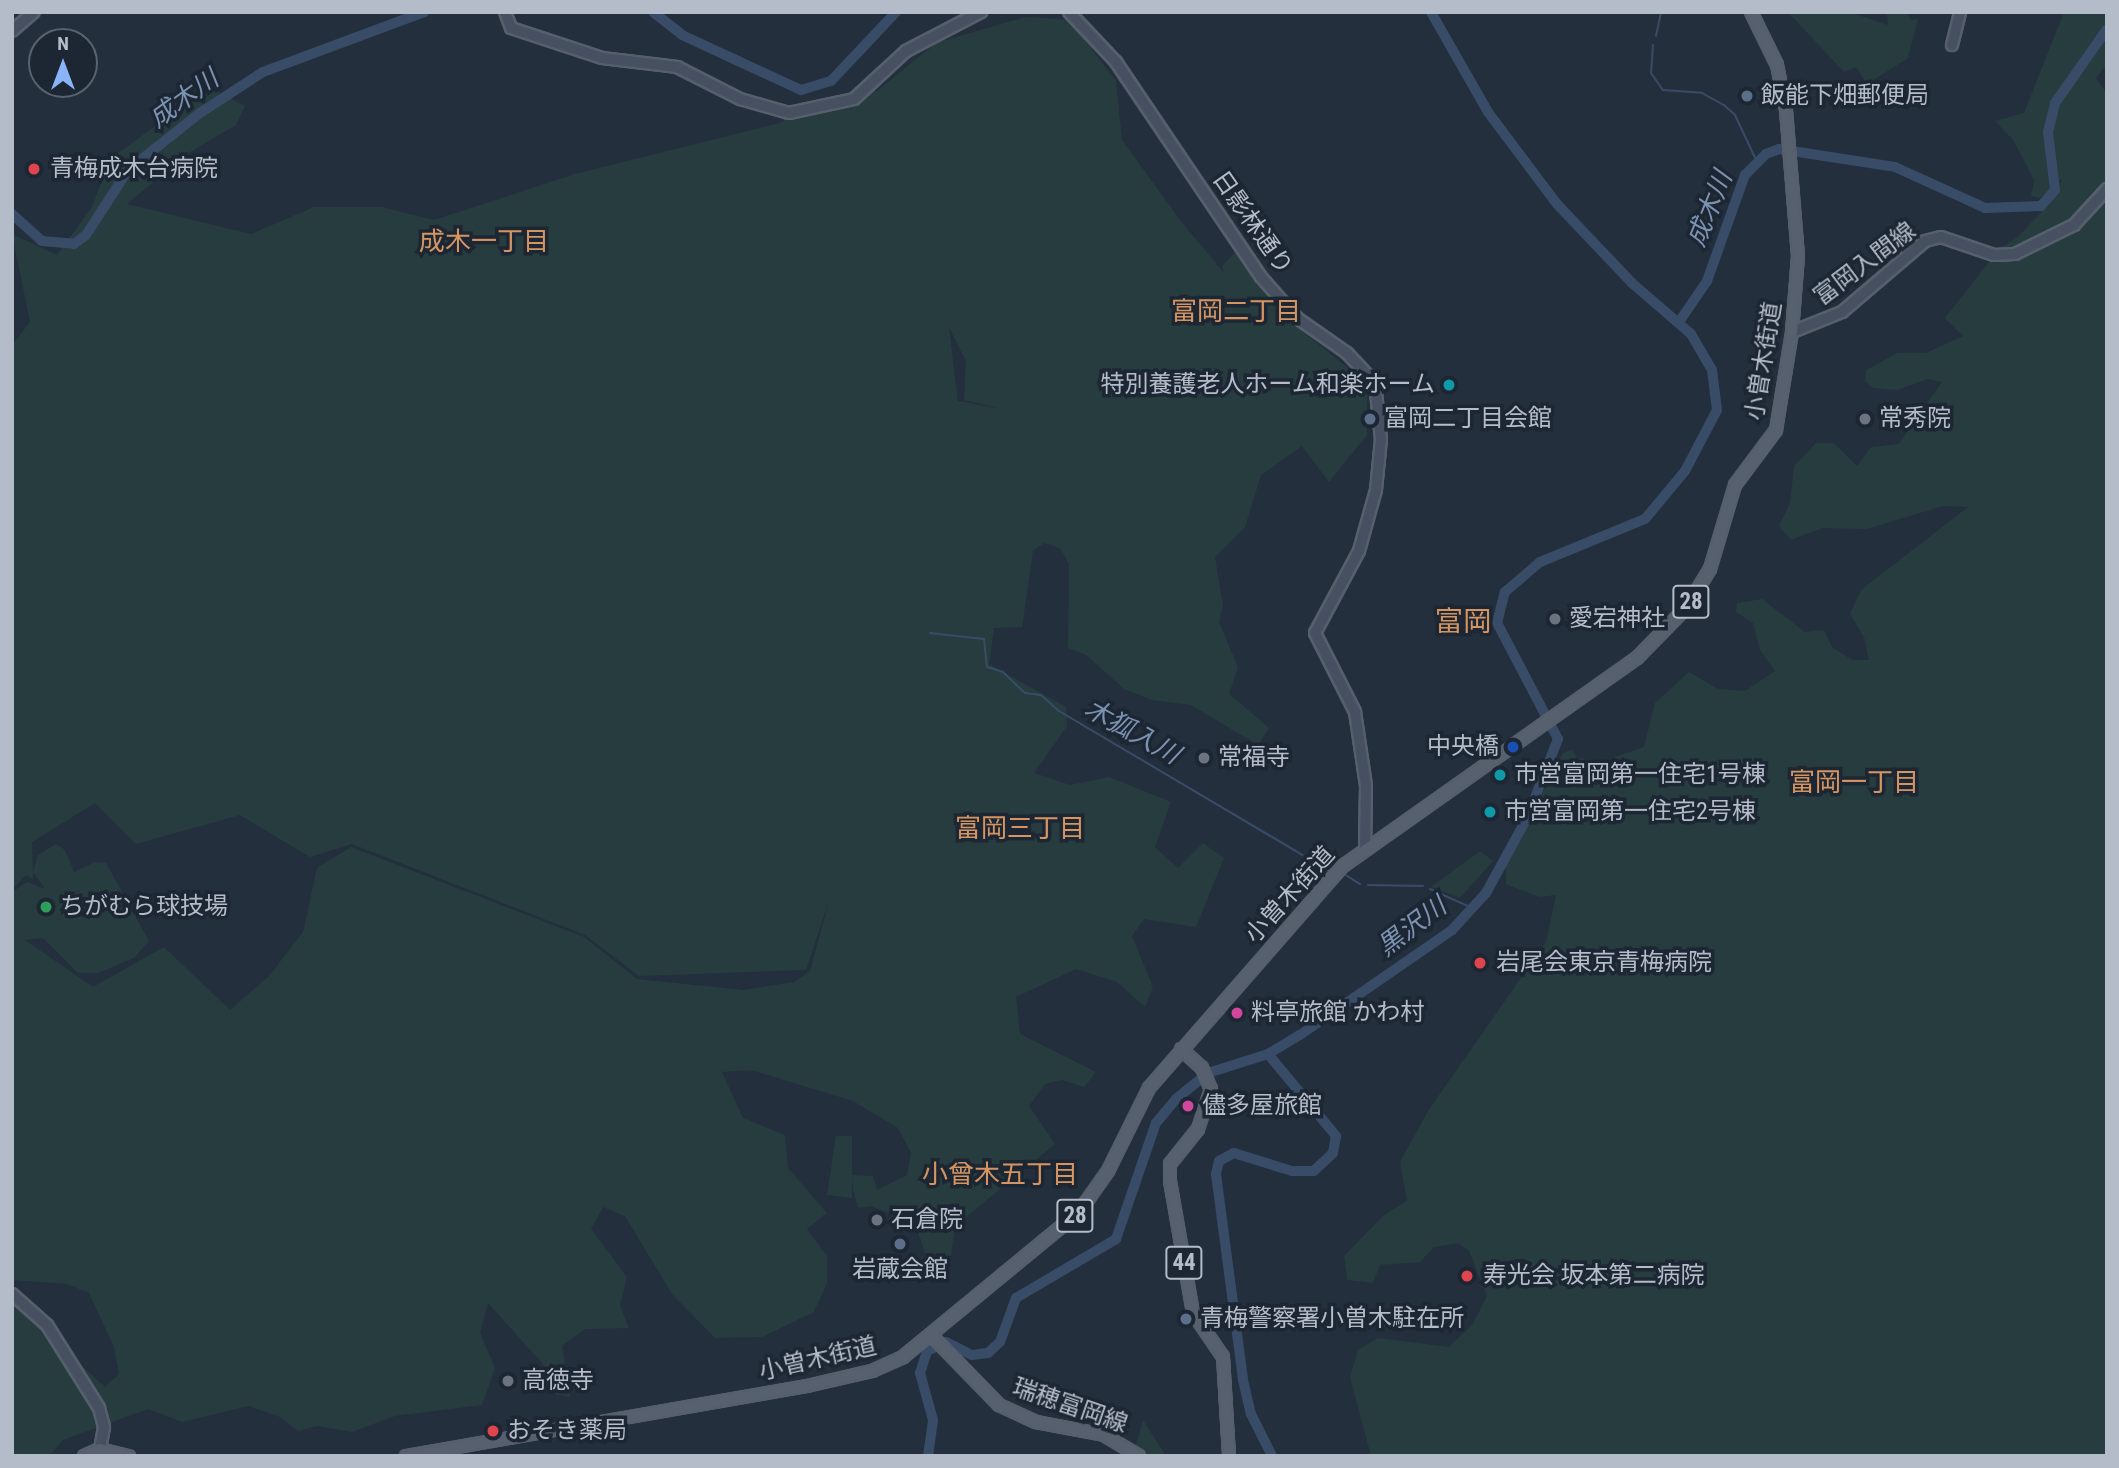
<!DOCTYPE html>
<meta charset="utf-8">
<style>
body{margin:0}
#map{position:relative;width:2119px;height:1468px;overflow:hidden;background:#242f3e;font-family:"Roboto Condensed","Noto Sans JP",sans-serif}
div>[style]{position:absolute}
.green>*{inset:0;background:#263c3f}
.stream>*{height:2px;margin:-1px;padding:0 1px;transform-origin:1px;border-radius:1px;background:#394c67}
.river>*{height:10px;margin:-5px;padding:0 5px;transform-origin:5px;border-radius:5px;background:#394c67}
.roads{filter:drop-shadow(2px 0 #565f6c) drop-shadow(-2px 0 #565f6c) drop-shadow(0 2px #565f6c) drop-shadow(0 -2px #565f6c)}
.secondary>*{height:10px;margin:-5px;padding:0 5px;transform-origin:5px;border-radius:5px;background:#465061}
.primary>*{height:10px;margin:-5px;padding:0 5px;transform-origin:5px;border-radius:5px;background:#56606e}
.dots>*{width:19px;height:19px;translate:-50% -50%;box-sizing:border-box;border:4px solid #1d2633;border-radius:50%}
span{translate:-50% -50%;white-space:nowrap;text-align:center;line-height:1.15;-webkit-text-stroke:7px #1d2633;paint-order:stroke}
.shield-label span{padding:2px 5px;background:#1d2633;border:2px solid;border-radius:5px;-webkit-text-stroke-width:0}
.shield-label{font-size:23px;color:#b4bcc9;font-weight:700}
.poi-label{font-size:24px;color:#b4bcc9}
.left{translate:0 -50%;text-align:left}
.right{translate:-100% -50%;text-align:right}
.street-label{font-size:24px;color:#b4bcc9}
.water-label{font-size:26px;color:#7c92b1;font-style:italic}
.neighbourhood-label{font-size:26px;color:#d59563}
.quarter-label{font-size:28px;color:#d59563}
.frame{position:absolute;inset:0;border:14px solid #b4bcc9;pointer-events:none}
.north{position:absolute;left:28px;top:28px;width:70px;height:70px;box-sizing:border-box;background:#1d2633;border:2px solid #59626f;border-radius:50%;rotate:0deg;font-size:19px;font-weight:700;line-height:28px;text-align:center;color:#b4bcc9}
.north::after{content:'';display:block;margin:auto;width:24px;height:32px;background:#8ab4f8;clip-path:polygon(50% 0,100% 100%,50% 72%,0 100%)}
</style>
<div id="map">
<div class="green">
<i style="clip-path:polygon(1788px 12px,1849px 12px,1888px 25px,1887px 12px,1907px 12px,1911px 20px,1918px 19px,1908px 58px,1867px 84px,1856px 67px,1844px 72px)"></i>
<i style="clip-path:polygon(2064px 12px,2107px 12px,2107px 64px,2096px 78px,2107px 94px,2107px 1456px,1371px 1456px,1350px 1377px,1358px 1350px,1378px 1338px,1449px 1347px,1472px 1325px,1487px 1296px,1469px 1251px,1458px 1243px,1434px 1247px,1420px 1262px,1380px 1265px,1373px 1283px,1347px 1280px,1344px 1256px,1384px 1215px,1407px 1201px,1400px 1162px,1428px 1111px,1546px 942px,1556px 895px,1540px 897px,1506px 884px,1506px 863px,1563px 753px,1572px 750px,1577px 758px,1606px 760px,1644px 747px,1655px 703px,1689px 672px,1718px 689px,1745px 691px,1775px 671px,1760px 650px,1753px 623px,1736px 612px,1737px 603px,1762px 599px,1805px 632px,1824px 630px,1832px 647px,1852px 660px,1869px 660px,1864px 637px,1850px 614px,1861px 590px,1968px 507px,1943px 506px,1867px 529px,1822px 528px,1791px 540px,1779px 526px,1790px 503px,1794px 466px,1816px 443px,1834px 443px,1857px 466px,1871px 447px,1899px 444px,1942px 382px,1928px 379px,1897px 390px,1873px 388px,1865px 381px,1866px 370px,1898px 353px,1926px 353px,1963px 336px,1945px 318px,1999px 249px,2018px 237px,2056px 196px,2062px 178px,2040px 198px,2031px 196px,2034px 180px,2014px 141px,1995px 121px,2024px 113px)"></i>
<i style="clip-path:polygon(evenodd,1025px 17px,1070px 20px,1116px 81px,1122px 140px,1183px 224px,1225px 274px,1222px 266px,1237px 250px,1259px 281px,1256px 284px,1298px 328px,1367px 383px,1367px 435px,1329px 482px,1302px 446px,1261px 475px,1245px 527px,1215px 557px,1223px 605px,1219px 622px,1238px 667px,1229px 694px,1269px 728px,1258px 745px,1191px 705px,1152px 700px,1124px 689px,1086px 655px,1068px 648px,1069px 564px,1060px 548px,1044px 543px,1033px 551px,1022px 627px,994px 628px,989px 664px,1066px 707px,1067px 726px,1034px 773px,1070px 785px,1109px 777px,1171px 802px,1155px 847px,1178px 868px,1203px 843px,1224px 858px,1196px 927px,1144px 919px,1132px 936px,1153px 987px,1145px 1007px,1117px 982px,1076px 969px,1016px 997px,1020px 1034px,1096px 1072px,1084px 1087px,1062px 1080px,1045px 1084px,1029px 1106px,1055px 1144px,955px 1226px,951px 1256px,925px 1253px,915px 1223px,871px 1206px,858px 1208px,853px 1190px,852px 1175px,873px 1176px,877px 1190px,907px 1175px,911px 1153px,898px 1128px,853px 1101px,751px 1070px,722px 1072px,743px 1118px,785px 1135px,788px 1168px,827px 1213px,807px 1229px,827px 1256px,827px 1283px,814px 1312px,762px 1337px,715px 1338px,672px 1294px,625px 1216px,603px 1207px,591px 1229px,627px 1277px,620px 1306px,629px 1328px,585px 1329px,562px 1346px,570px 1397px,555px 1394px,543px 1364px,488px 1303px,480px 1333px,495px 1368px,482px 1405px,395px 1416px,352px 1432px,317px 1426px,298px 1431px,280px 1417px,248px 1406px,182px 1422px,148px 1409px,63px 1440px,49px 1456px,12px 1456px,12px 1301px,105px 1387px,119px 1374px,114px 1347px,89px 1293px,67px 1284px,12px 1280px,12px 892px,27px 882px,45px 889px,33px 872px,38px 855px,56px 844px,65px 850px,74px 872px,95px 862px,106px 863px,149px 941px,134px 958px,98px 973px,78px 973px,43px 938px,25px 940px,93px 987px,164px 947px,230px 1010px,269px 976px,303px 932px,317px 868px,351px 847px,584px 937px,637px 979px,743px 990px,794px 982px,810px 971px,829px 901px,806px 970px,639px 976px,585px 935px,352px 844px,310px 857px,240px 815px,136px 844px,95px 803px,32px 842px,33px 879px,26px 875px,12px 890px,12px 345px,30px 322px,12px 234px,57px 255px,92px 207px,110px 159px,209px 87px,245px 106px,236px 125px,185px 155px,127px 204px,251px 234px,314px 207px,382px 207px,434px 220px,575px 174px,780px 123px,822px 100px,877px 91px,936px 43px,1025px 17px,949px 327px,966px 361px,964px 400px,1002px 409px,958px 401px,949px 327px)"></i>
<i style="clip-path:polygon(1480px 851px,1493px 861px,1460px 898px,1431px 887px)"></i>
<i style="clip-path:polygon(836px 1136px,852px 1136px,852px 1198px,827px 1195px)"></i>
<i style="clip-path:polygon(1143px 1420px,1166px 1456px,1133px 1456px)"></i>
</div>
<div class="stream">
<i style="left:1656px;top:36px;width:25px;rotate:-78deg"></i>
<i style="left:1653px;top:45px;width:28px;rotate:94deg"></i>
<i style="left:1651px;top:73px;width:21px;rotate:55deg"></i>
<i style="left:1663px;top:90px;width:39px;rotate:4deg"></i>
<i style="left:1702px;top:93px;width:25px;rotate:29deg"></i>
<i style="left:1724px;top:105px;width:15px;rotate:42deg"></i>
<i style="left:1735px;top:115px;width:52px;rotate:64.9deg"></i>
<i style="left:930px;top:633px;width:54px;rotate:6.3deg"></i>
<i style="left:984px;top:639px;width:28px;rotate:84deg"></i>
<i style="left:987px;top:667px;width:17px;rotate:17deg"></i>
<i style="left:1003px;top:672px;width:30px;rotate:44deg"></i>
<i style="left:1025px;top:693px;width:16px;rotate:7deg"></i>
<i style="left:1041px;top:695px;width:24px;rotate:42deg"></i>
<i style="left:1059px;top:711px;width:316px;rotate:30.6deg"></i>
<i style="left:1344px;top:874px;width:19px;rotate:32deg"></i>
<i style="left:1368px;top:885px;width:55px;rotate:1deg"></i>
<i style="left:1430px;top:889px;width:46px;rotate:24.3deg"></i>
</div>
<div class="river">
<i style="left:653px;top:12px;width:37px;rotate:38deg"></i>
<i style="left:682px;top:35px;width:131px;rotate:24.8deg"></i>
<i style="left:801px;top:90px;width:31px;rotate:-17deg"></i>
<i style="left:831px;top:81px;width:95px;rotate:-46.7deg"></i>
<i style="left:12px;top:214px;width:40px;rotate:42deg"></i>
<i style="left:42px;top:241px;width:32px;rotate:5deg"></i>
<i style="left:74px;top:244px;width:15px;rotate:-37deg"></i>
<i style="left:86px;top:235px;width:77px;rotate:-57.1deg"></i>
<i style="left:128px;top:170px;width:92px;rotate:-38.4deg"></i>
<i style="left:200px;top:113px;width:75px;rotate:-33.1deg"></i>
<i style="left:263px;top:72px;width:172px;rotate:-20.4deg"></i>
<i style="left:1679px;top:322px;width:50px;rotate:-55.7deg"></i>
<i style="left:1707px;top:281px;width:113px;rotate:-70.3deg"></i>
<i style="left:1745px;top:175px;width:30px;rotate:-45deg"></i>
<i style="left:1766px;top:154px;width:14px;rotate:-21deg"></i>
<i style="left:1779px;top:149px;width:117px;rotate:8.8deg"></i>
<i style="left:1895px;top:167px;width:99px;rotate:24.5deg"></i>
<i style="left:1985px;top:208px;width:56px;rotate:-2deg"></i>
<i style="left:2041px;top:206px;width:21px;rotate:-49deg"></i>
<i style="left:2055px;top:190px;width:58px;rotate:-96.9deg"></i>
<i style="left:2048px;top:132px;width:30px;rotate:-76deg"></i>
<i style="left:2055px;top:103px;width:90px;rotate:-54.9deg"></i>
<i style="left:1268px;top:1054px;width:107px;rotate:50.3deg"></i>
<i style="left:1336px;top:1136px;width:17px;rotate:100deg"></i>
<i style="left:1333px;top:1153px;width:26px;rotate:137deg"></i>
<i style="left:1314px;top:1171px;width:22px;rotate:180deg"></i>
<i style="left:1292px;top:1171px;width:61px;rotate:-162.8deg"></i>
<i style="left:1234px;top:1153px;width:17px;rotate:152deg"></i>
<i style="left:1219px;top:1161px;width:13px;rotate:103deg"></i>
<i style="left:1216px;top:1174px;width:208px;rotate:82.5deg"></i>
<i style="left:1243px;top:1380px;width:35px;rotate:77deg"></i>
<i style="left:1251px;top:1414px;width:47px;rotate:63.4deg"></i>
<i style="left:928px;top:1456px;width:36px;rotate:-82deg"></i>
<i style="left:933px;top:1420px;width:49px;rotate:-105.5deg"></i>
<i style="left:920px;top:1373px;width:23px;rotate:-72deg"></i>
<i style="left:927px;top:1351px;width:21px;rotate:-25deg"></i>
<i style="left:946px;top:1342px;width:29px;rotate:27deg"></i>
<i style="left:972px;top:1355px;width:16px;rotate:-7deg"></i>
<i style="left:988px;top:1353px;width:16px;rotate:-43deg"></i>
<i style="left:1000px;top:1342px;width:47px;rotate:-70deg"></i>
<i style="left:1016px;top:1298px;width:116px;rotate:-30.5deg"></i>
<i style="left:1116px;top:1239px;width:123px;rotate:-71deg"></i>
<i style="left:1156px;top:1123px;width:31px;rotate:-50deg"></i>
<i style="left:1176px;top:1099px;width:41px;rotate:-39.1deg"></i>
<i style="left:1208px;top:1073px;width:63px;rotate:-17.6deg"></i>
<i style="left:1268px;top:1054px;width:37px;rotate:-31deg"></i>
<i style="left:1300px;top:1035px;width:185px;rotate:-34.6deg"></i>
<i style="left:1452px;top:930px;width:50px;rotate:-47.4deg"></i>
<i style="left:1486px;top:893px;width:85px;rotate:-61.3deg"></i>
<i style="left:1527px;top:818px;width:85px;rotate:-68.6deg"></i>
<i style="left:1558px;top:739px;width:131px;rotate:-117.7deg"></i>
<i style="left:1497px;top:623px;width:32px;rotate:-76deg"></i>
<i style="left:1505px;top:592px;width:46px;rotate:-40.6deg"></i>
<i style="left:1540px;top:562px;width:113px;rotate:-22.3deg"></i>
<i style="left:1645px;top:519px;width:62px;rotate:-50.2deg"></i>
<i style="left:1685px;top:471px;width:69px;rotate:-62.3deg"></i>
<i style="left:1717px;top:410px;width:40px;rotate:-97.1deg"></i>
<i style="left:1712px;top:370px;width:42px;rotate:-120.3deg"></i>
<i style="left:1691px;top:334px;width:78px;rotate:-139.2deg"></i>
<i style="left:1632px;top:283px;width:109px;rotate:-133.5deg"></i>
<i style="left:1557px;top:204px;width:115px;rotate:-126.9deg"></i>
<i style="left:1488px;top:112px;width:115px;rotate:-119.7deg"></i>
</div>
<div class="roads">
<div class="secondary">
<i style="left:505px;top:12px;width:17px;rotate:69deg"></i>
<i style="left:511px;top:28px;width:96px;rotate:18.2deg"></i>
<i style="left:602px;top:58px;width:76px;rotate:6.8deg"></i>
<i style="left:677px;top:67px;width:71px;rotate:26.9deg"></i>
<i style="left:740px;top:99px;width:51px;rotate:15.9deg"></i>
<i style="left:789px;top:113px;width:66px;rotate:-12.2deg"></i>
<i style="left:854px;top:99px;width:71px;rotate:-42.7deg"></i>
<i style="left:906px;top:51px;width:85px;rotate:-27.5deg"></i>
<i style="left:1069px;top:12px;width:69px;rotate:46.8deg"></i>
<i style="left:1116px;top:62px;width:259px;rotate:56deg"></i>
<i style="left:1261px;top:277px;width:55px;rotate:48.7deg"></i>
<i style="left:1297px;top:318px;width:61px;rotate:35deg"></i>
<i style="left:1347px;top:353px;width:41px;rotate:47deg"></i>
<i style="left:1375px;top:383px;width:56px;rotate:83.9deg"></i>
<i style="left:1381px;top:439px;width:51px;rotate:95.6deg"></i>
<i style="left:1376px;top:490px;width:63px;rotate:105.6deg"></i>
<i style="left:1359px;top:551px;width:93px;rotate:118.2deg"></i>
<i style="left:1315px;top:633px;width:89px;rotate:63.1deg"></i>
<i style="left:1355px;top:712px;width:75px;rotate:81.5deg"></i>
<i style="left:1366px;top:786px;width:62px;rotate:90.9deg"></i>
<i style="left:12px;top:31px;width:29px;rotate:-41deg"></i>
<i style="left:1952px;top:45px;width:34px;rotate:-76deg"></i>
<i style="left:1792px;top:332px;width:54px;rotate:-21.8deg"></i>
<i style="left:1842px;top:312px;width:109px;rotate:-40.5deg"></i>
<i style="left:1925px;top:241px;width:16px;rotate:-14deg"></i>
<i style="left:1941px;top:237px;width:56px;rotate:18.8deg"></i>
<i style="left:1994px;top:255px;width:21px;rotate:-3deg"></i>
<i style="left:2015px;top:254px;width:66px;rotate:-26.2deg"></i>
<i style="left:2074px;top:225px;width:49px;rotate:-47.5deg"></i>
<i style="left:12px;top:1294px;width:47px;rotate:41.5deg"></i>
<i style="left:47px;top:1325px;width:98px;rotate:57.9deg"></i>
<i style="left:99px;top:1408px;width:20px;rotate:75deg"></i>
<i style="left:104px;top:1427px;width:22px;rotate:100deg"></i>
</div>
<div class="primary">
<i style="left:1181px;top:1049px;width:28px;rotate:42deg"></i>
<i style="left:1202px;top:1068px;width:23px;rotate:67deg"></i>
<i style="left:1211px;top:1089px;width:42px;rotate:108deg"></i>
<i style="left:1198px;top:1129px;width:45px;rotate:128.7deg"></i>
<i style="left:1170px;top:1164px;width:17px;rotate:90deg"></i>
<i style="left:1170px;top:1181px;width:134px;rotate:80.1deg"></i>
<i style="left:1193px;top:1313px;width:53px;rotate:55.7deg"></i>
<i style="left:1223px;top:1357px;width:99px;rotate:86.5deg"></i>
<i style="left:931px;top:1335px;width:98px;rotate:45.8deg"></i>
<i style="left:999px;top:1405px;width:41px;rotate:24.7deg"></i>
<i style="left:1036px;top:1422px;width:69px;rotate:10.8deg"></i>
<i style="left:1104px;top:1435px;width:41px;rotate:31deg"></i>
<i style="left:84px;top:1456px;width:17px;rotate:-24deg"></i>
<i style="left:100px;top:1449px;width:30px;rotate:14deg"></i>
<i style="left:406px;top:1456px;width:407px;rotate:-9.9deg"></i>
<i style="left:807px;top:1386px;width:67px;rotate:-13deg"></i>
<i style="left:872px;top:1371px;width:34px;rotate:-24deg"></i>
<i style="left:903px;top:1357px;width:228px;rotate:-39.5deg"></i>
<i style="left:1079px;top:1212px;width:50px;rotate:-54.7deg"></i>
<i style="left:1108px;top:1171px;width:93px;rotate:-63.7deg"></i>
<i style="left:1149px;top:1088px;width:295px;rotate:-48.9deg"></i>
<i style="left:1343px;top:866px;width:360px;rotate:-35.3deg"></i>
<i style="left:1637px;top:658px;width:70px;rotate:-45.6deg"></i>
<i style="left:1686px;top:608px;width:46px;rotate:-58.4deg"></i>
<i style="left:1710px;top:569px;width:88px;rotate:-73.4deg"></i>
<i style="left:1735px;top:485px;width:69px;rotate:-53.3deg"></i>
<i style="left:1776px;top:430px;width:99px;rotate:-80.7deg"></i>
<i style="left:1792px;top:332px;width:76px;rotate:-85.5deg"></i>
<i style="left:1798px;top:256px;width:146px;rotate:-94.7deg"></i>
<i style="left:1786px;top:110px;width:46px;rotate:-101.3deg"></i>
<i style="left:1777px;top:65px;width:59px;rotate:-116.1deg"></i>
</div>
</div>
<div class="dots">
<i style="left:1747px;top:96px;background:#5c6f8a"></i>
<i style="left:34px;top:169px;background:#e0444e"></i>
<i style="left:1449px;top:385px;background:#0f9aa8"></i>
<i style="left:1370px;top:419px;background:#5c6f8a"></i>
<i style="left:1865px;top:419px;background:#6b7280"></i>
<i style="left:1555px;top:619px;background:#6b7280"></i>
<i style="left:1513px;top:747px;background:#1a4fb4"></i>
<i style="left:1204px;top:758px;background:#6b7280"></i>
<i style="left:1500px;top:775px;background:#0f9aa8"></i>
<i style="left:1490px;top:812px;background:#0f9aa8"></i>
<i style="left:46px;top:907px;background:#2e9e5b"></i>
<i style="left:1480px;top:963px;background:#e0444e"></i>
<i style="left:1237px;top:1013px;background:#d1479c"></i>
<i style="left:1188px;top:1106px;background:#d1479c"></i>
<i style="left:877px;top:1220px;background:#6b7280"></i>
<i style="left:900px;top:1244px;background:#5c6f8a"></i>
<i style="left:1467px;top:1276px;background:#e0444e"></i>
<i style="left:1186px;top:1319px;background:#5c6f8a"></i>
<i style="left:508px;top:1381px;background:#6b7280"></i>
<i style="left:493px;top:1431px;background:#e0444e"></i>
</div>
<div class="shield-label">
<span style="left:1691px;top:602px">28</span>
<span style="left:1075px;top:1216px">28</span>
<span style="left:1184px;top:1263px">44</span>
</div>
<div class="poi-label">
<span class="left" style="left:1761px;top:96px">飯能下畑郵便局</span>
<span class="left" style="left:50px;top:169px">青梅成木台病院</span>
<span class="right" style="left:1435px;top:385px">特別養護老人ホーム和楽ホーム</span>
<span class="left" style="left:1384px;top:419px">富岡二丁目会館</span>
<span class="left" style="left:1879px;top:419px">常秀院</span>
<span class="left" style="left:1569px;top:619px">愛宕神社</span>
<span class="right" style="left:1499px;top:747px">中央橋</span>
<span class="left" style="left:1218px;top:758px">常福寺</span>
<span class="left" style="left:1514px;top:775px">市営富岡第一住宅1号棟</span>
<span class="left" style="left:1504px;top:812px">市営富岡第一住宅2号棟</span>
<span class="left" style="left:60px;top:907px">ちがむら球技場</span>
<span class="left" style="left:1496px;top:963px">岩尾会東京青梅病院</span>
<span class="left" style="left:1251px;top:1013px">料亭旅館 かわ村</span>
<span class="left" style="left:1202px;top:1106px">儘多屋旅館</span>
<span class="left" style="left:891px;top:1220px">石倉院</span>
<span style="left:900px;top:1270px">岩蔵会館</span>
<span class="left" style="left:1483px;top:1276px">寿光会 坂本第二病院</span>
<span class="left" style="left:1200px;top:1319px">青梅警察署小曽木駐在所</span>
<span class="left" style="left:522px;top:1381px">高徳寺</span>
<span class="left" style="left:507px;top:1431px">おそき薬局</span>
</div>
<div class="street-label">
<span style="left:1252px;top:223px;rotate:55deg">日影林通り</span>
<span style="left:1865px;top:264px;rotate:-37deg">富岡入間線</span>
<span style="left:1764px;top:361px;rotate:-81deg">小曽木街道</span>
<span style="left:1290px;top:895px;rotate:-48deg">小曽木街道</span>
<span style="left:818px;top:1359px;rotate:-13deg">小曽木街道</span>
<span style="left:1070px;top:1406px;rotate:19deg">瑞穂富岡線</span>
</div>
<div class="water-label">
<span style="left:184px;top:99px;rotate:-36deg">成木川</span>
<span style="left:1710px;top:209px;rotate:-68deg">成木川</span>
<span style="left:1132px;top:732px;rotate:29deg">木狐入川</span>
<span style="left:1412px;top:927px;rotate:-37deg">黒沢川</span>
</div>
<div class="neighbourhood-label">
<span style="left:484px;top:242px">成木一丁目</span>
<span style="left:1236px;top:312px">富岡二丁目</span>
<span style="left:1854px;top:783px">富岡一丁目</span>
<span style="left:1020px;top:829px">富岡三丁目</span>
<span style="left:1000px;top:1175px">小曾木五丁目</span>
</div>
<div class="quarter-label">
<span style="left:1463px;top:622px">富岡</span>
</div>
<div class="frame"></div>
<div class="north">N</div>
</div>
